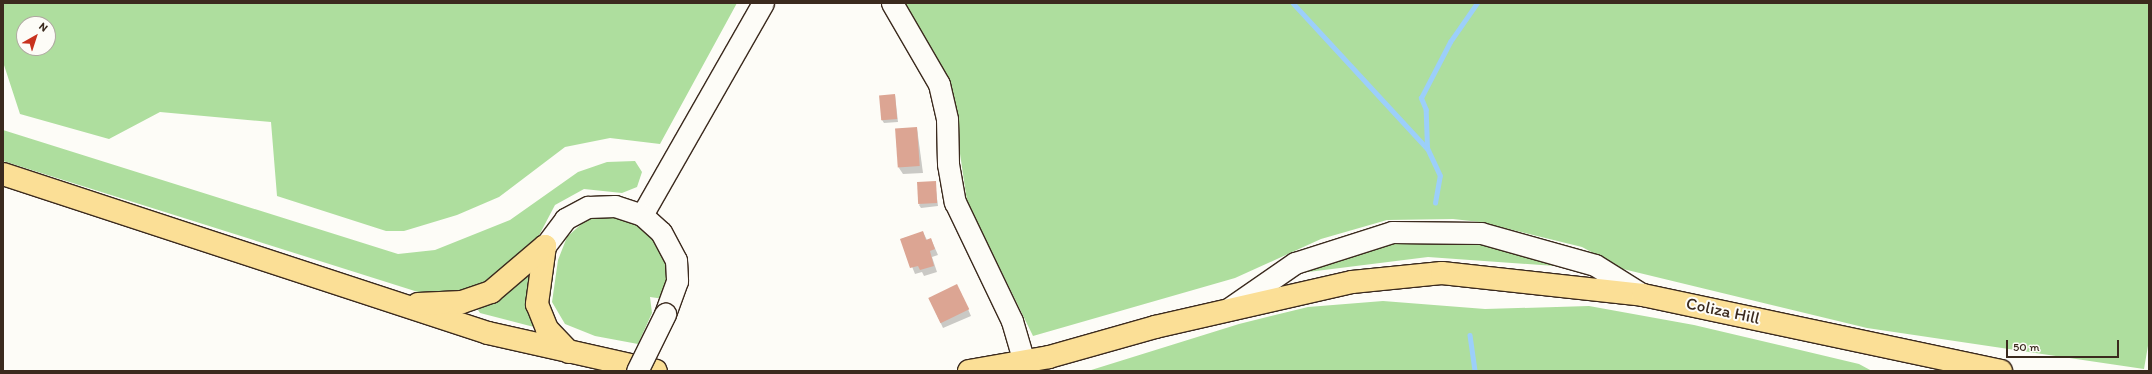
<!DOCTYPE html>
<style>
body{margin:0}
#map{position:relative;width:2152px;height:374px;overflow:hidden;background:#fdfcf7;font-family:Itim,sans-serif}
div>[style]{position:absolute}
.green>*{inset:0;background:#aede9e}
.shadow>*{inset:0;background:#0003}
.stream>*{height:4.5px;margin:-2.25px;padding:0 2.25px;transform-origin:2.25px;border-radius:2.25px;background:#9ccffa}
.building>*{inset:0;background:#dca593;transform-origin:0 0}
.roads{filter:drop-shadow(1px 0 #3b2a1e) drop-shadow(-1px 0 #3b2a1e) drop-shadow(0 1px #3b2a1e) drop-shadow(0 -1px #3b2a1e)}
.minor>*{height:21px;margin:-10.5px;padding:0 10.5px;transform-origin:10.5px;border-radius:10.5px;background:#fdfcf7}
.highway>*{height:22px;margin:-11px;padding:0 11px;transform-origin:11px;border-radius:11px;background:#fbdf96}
.bridges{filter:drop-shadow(1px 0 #3b2a1e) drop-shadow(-1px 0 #3b2a1e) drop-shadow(0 1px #3b2a1e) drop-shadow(0 -1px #3b2a1e)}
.minor-bridge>*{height:21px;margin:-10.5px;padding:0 10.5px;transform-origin:10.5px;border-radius:10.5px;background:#fdfcf7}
span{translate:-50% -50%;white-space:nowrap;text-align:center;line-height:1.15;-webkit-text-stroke:4px #fdfcf7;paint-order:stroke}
.street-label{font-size:17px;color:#3b2a1e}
.frame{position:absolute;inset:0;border:4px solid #3b2a1e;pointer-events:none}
.north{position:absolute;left:16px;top:16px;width:40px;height:40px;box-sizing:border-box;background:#fdfcf7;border:1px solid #afa8a0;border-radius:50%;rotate:39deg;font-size:11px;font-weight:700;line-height:16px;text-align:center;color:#3b2a1e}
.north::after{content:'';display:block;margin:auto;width:14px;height:18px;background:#c8321e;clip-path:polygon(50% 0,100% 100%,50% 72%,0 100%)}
.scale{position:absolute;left:2006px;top:340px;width:113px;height:18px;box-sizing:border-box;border:2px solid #3b2a1e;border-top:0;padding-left:5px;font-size:12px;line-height:14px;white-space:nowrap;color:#3b2a1e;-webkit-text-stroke:3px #fdfcf7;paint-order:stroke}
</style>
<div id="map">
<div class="green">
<i style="clip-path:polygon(evenodd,3px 3px,737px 3px,660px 144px,610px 138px,565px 147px,499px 197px,457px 215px,404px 231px,386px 231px,277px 196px,271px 122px,160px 112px,109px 139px,20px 114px,3px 62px,3px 3px,24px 24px,48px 24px,48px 48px,24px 48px,24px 24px)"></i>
<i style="clip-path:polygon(898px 3px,2149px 3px,2149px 340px,2144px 369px,1867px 328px,1623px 269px,1582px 247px,1480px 222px,1453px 219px,1387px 220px,1321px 239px,1235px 278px,1033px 336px,967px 201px,952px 100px,933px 50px)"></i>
<i style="clip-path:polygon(3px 130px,398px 254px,435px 250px,510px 220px,578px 172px,607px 162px,635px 161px,642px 172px,637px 187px,622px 193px,584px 189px,555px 205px,535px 243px,501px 280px,437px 298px,3px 161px)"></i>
<i style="clip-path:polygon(616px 216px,643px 226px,663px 245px,671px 275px,664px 299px,650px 297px,652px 313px,638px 344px,595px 336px,565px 324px,552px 302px,558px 260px,567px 237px,588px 218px)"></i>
<i style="clip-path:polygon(1432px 240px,1482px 244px,1583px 268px,1428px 257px,1292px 274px,1390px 243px)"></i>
<i style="clip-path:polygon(537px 261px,534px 327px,480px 313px,478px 310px)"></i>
<i style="clip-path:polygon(1383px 301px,1485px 309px,1589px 306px,1694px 325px,1859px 364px,1872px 371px,1088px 371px,1239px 324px,1308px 307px)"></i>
</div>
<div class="shadow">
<i style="clip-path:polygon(895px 95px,898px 122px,884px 123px,882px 120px)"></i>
<i style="clip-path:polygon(917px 128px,923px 173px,903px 174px,899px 168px)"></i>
<i style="clip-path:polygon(935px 183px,938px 206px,921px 208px,919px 205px)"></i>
<i style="clip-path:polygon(923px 232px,927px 240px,931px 239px,938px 255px,932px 257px,937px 272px,924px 276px,922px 272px,915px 274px,901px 239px)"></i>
<i style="clip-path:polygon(960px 291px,971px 316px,943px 328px,929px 298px)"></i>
</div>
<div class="stream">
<i style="left:1293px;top:3px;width:197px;rotate:47.3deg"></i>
<i style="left:1435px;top:203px;width:27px;rotate:-80deg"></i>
<i style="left:1440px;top:176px;width:31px;rotate:-115deg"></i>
<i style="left:1427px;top:148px;width:38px;rotate:-92deg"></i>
<i style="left:1426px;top:110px;width:13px;rotate:-113deg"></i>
<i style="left:1421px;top:98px;width:63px;rotate:-62.6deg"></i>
<i style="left:1450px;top:42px;width:47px;rotate:-55.3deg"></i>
<i style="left:1470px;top:335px;width:36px;rotate:82deg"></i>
</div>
<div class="building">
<i style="left:895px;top:94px;width:25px;height:16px;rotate:85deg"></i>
<i style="left:917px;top:127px;width:39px;height:22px;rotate:86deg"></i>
<i style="left:936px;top:181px;width:22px;height:19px;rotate:87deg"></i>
<i style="clip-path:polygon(923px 231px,926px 240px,931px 238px,935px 249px,930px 251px,934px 266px,920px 270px,918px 266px,910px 268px,900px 239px)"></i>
<i style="left:957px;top:284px;width:28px;height:32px;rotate:64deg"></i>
</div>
<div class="roads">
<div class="minor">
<i style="left:892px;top:3px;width:94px;rotate:59.9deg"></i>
<i style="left:939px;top:84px;width:36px;rotate:77deg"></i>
<i style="left:947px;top:119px;width:45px;rotate:88.7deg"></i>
<i style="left:948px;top:164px;width:39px;rotate:80deg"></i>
<i style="left:955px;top:202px;width:132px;rotate:64.4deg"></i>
<i style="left:1012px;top:321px;width:43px;rotate:73.7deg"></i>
<i style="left:642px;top:215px;width:244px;rotate:-60.3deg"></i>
<i style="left:545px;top:246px;width:34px;rotate:-53deg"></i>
<i style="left:565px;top:219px;width:26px;rotate:-28deg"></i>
<i style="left:588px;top:207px;width:27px;rotate:-2deg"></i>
<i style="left:615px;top:206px;width:28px;rotate:18deg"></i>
<i style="left:642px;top:215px;width:25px;rotate:42deg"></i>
<i style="left:661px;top:232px;width:32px;rotate:62deg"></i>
<i style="left:676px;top:260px;width:21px;rotate:87deg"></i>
<i style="left:677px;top:281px;width:35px;rotate:110deg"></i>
<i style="left:1227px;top:310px;width:83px;rotate:-34.7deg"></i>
<i style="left:1295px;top:263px;width:102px;rotate:-17.7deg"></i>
<i style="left:1392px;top:232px;width:89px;rotate:0.6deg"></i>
<i style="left:1481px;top:233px;width:118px;rotate:15.7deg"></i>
<i style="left:1595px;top:265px;width:57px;rotate:32deg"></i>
</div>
<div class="highway">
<i style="left:3px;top:174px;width:510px;rotate:18.15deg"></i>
<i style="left:488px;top:333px;width:172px;rotate:12.7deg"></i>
<i style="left:545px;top:246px;width:59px;rotate:97.9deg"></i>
<i style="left:537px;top:304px;width:27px;rotate:68deg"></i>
<i style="left:547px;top:329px;width:32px;rotate:46deg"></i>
<i style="left:418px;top:304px;width:44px;rotate:-2.6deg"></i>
<i style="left:462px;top:302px;width:31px;rotate:-19deg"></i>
<i style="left:491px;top:292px;width:71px;rotate:-40.4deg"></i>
<i style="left:969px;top:371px;width:81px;rotate:-9.9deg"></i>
<i style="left:1049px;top:357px;width:110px;rotate:-15.8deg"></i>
<i style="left:1155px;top:327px;width:202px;rotate:-12.9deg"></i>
<i style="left:1352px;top:282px;width:90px;rotate:-5.7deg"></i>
<i style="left:1442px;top:273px;width:202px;rotate:6.2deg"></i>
<i style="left:1643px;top:295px;width:366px;rotate:12deg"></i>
</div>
</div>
<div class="bridges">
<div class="minor-bridge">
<i style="left:637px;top:371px;width:64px;rotate:-63.8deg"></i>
</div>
</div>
<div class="street-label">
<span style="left:1723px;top:311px;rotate:12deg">Coliza Hill</span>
</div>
<div class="frame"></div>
<div class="north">N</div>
<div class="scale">50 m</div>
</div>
